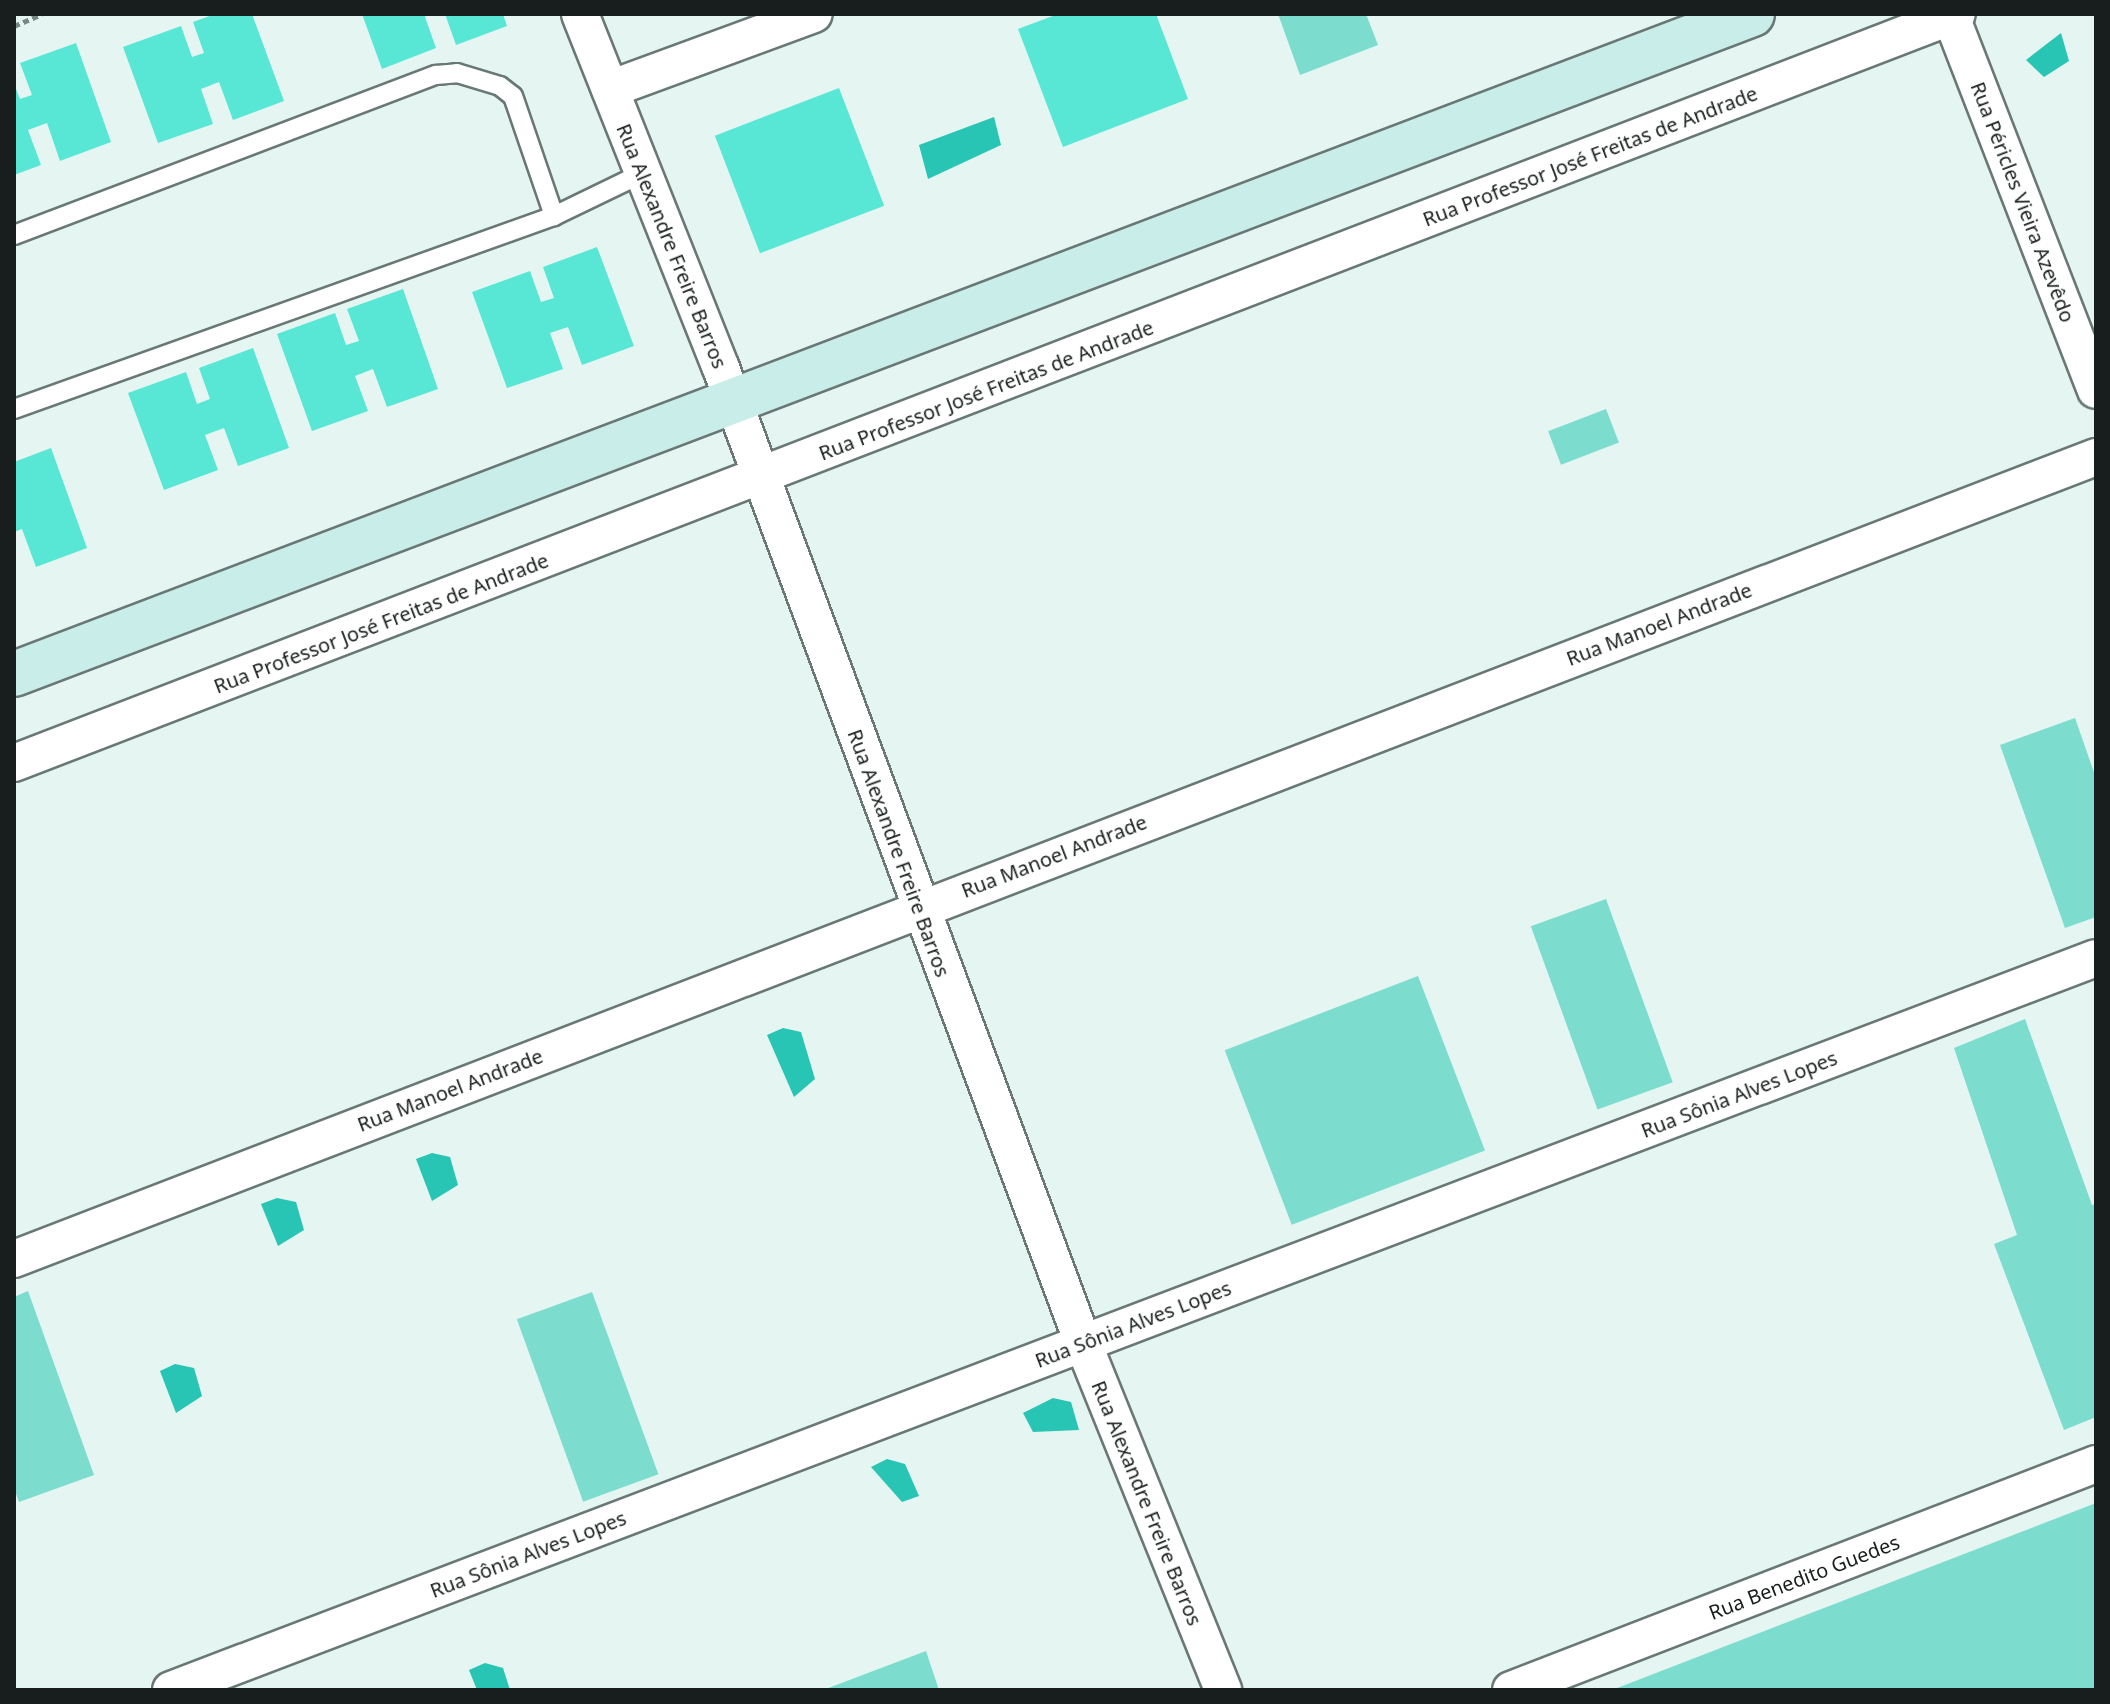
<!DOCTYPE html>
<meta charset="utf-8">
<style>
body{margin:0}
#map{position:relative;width:2110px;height:1704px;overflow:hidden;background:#e4f5f2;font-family:"Noto Sans",sans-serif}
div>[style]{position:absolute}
.green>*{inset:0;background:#7cddcf;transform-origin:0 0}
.water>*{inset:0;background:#28c5b4}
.building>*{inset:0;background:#59e7d5;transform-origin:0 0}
.path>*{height:5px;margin-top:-2.5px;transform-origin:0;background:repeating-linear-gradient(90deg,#7b8785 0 6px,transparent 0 10px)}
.roads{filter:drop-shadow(2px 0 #697875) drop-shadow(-2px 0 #697875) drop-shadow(0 2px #697875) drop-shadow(0 -2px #697875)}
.lane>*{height:18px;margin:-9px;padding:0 9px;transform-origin:9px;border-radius:9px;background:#fff}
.street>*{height:36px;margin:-18px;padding:0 18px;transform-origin:18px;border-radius:18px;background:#fff}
.secondary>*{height:44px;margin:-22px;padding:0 22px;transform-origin:22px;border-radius:22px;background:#c9eee9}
span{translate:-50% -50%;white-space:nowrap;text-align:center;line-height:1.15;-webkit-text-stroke:8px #fff;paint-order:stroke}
.street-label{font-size:20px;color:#181e1d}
.frame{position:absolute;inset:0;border:16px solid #181e1d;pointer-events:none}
</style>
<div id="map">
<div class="green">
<i style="clip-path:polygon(1278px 14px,1366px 14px,1378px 45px,1300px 75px)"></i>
<i style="left:1606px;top:409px;width:36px;height:62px;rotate:69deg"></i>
<i style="clip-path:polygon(2075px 718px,2096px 778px,2096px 917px,2065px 928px,2000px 745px)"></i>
<i style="left:1606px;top:899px;width:195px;height:80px;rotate:70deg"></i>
<i style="left:1418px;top:976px;width:187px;height:207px;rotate:69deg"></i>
<i style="clip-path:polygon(2025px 1019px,2092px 1205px,2096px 1204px,2096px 1417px,2064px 1430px,1994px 1244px,2017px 1235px,1954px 1048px)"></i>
<i style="clip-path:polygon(28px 1291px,94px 1475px,19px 1502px,14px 1488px,14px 1297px)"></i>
<i style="left:592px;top:1292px;width:194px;height:80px;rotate:70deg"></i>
<i style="clip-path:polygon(2096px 1503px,2096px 1690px,1612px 1690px)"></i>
<i style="clip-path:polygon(926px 1651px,939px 1690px,823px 1690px)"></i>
</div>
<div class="water">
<i style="clip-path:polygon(2061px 33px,2069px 61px,2044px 77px,2026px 60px)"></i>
<i style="clip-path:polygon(994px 117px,1001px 145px,928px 179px,919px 145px)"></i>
<i style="clip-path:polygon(783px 1028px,801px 1032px,815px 1079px,794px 1097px,767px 1035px)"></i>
<i style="clip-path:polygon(432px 1153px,450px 1157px,458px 1185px,432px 1201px,416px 1159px)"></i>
<i style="clip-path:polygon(277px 1198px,296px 1202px,304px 1230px,278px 1246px,261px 1204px)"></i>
<i style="clip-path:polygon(175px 1364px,194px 1368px,202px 1396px,176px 1413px,160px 1371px)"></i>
<i style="clip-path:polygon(1053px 1398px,1071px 1402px,1079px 1430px,1033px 1432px,1023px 1413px)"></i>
<i style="clip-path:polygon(887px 1459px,905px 1464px,919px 1496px,902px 1502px,871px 1467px)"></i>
<i style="clip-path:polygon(485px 1663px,503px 1668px,510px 1690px,477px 1690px,469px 1670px)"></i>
</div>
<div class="building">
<i style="clip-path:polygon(215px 14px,252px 14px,284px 101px,233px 120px,219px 82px,201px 89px,213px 124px,158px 143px,123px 47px,181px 26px,192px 57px,204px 53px,193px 22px)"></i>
<i style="clip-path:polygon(362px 14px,424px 14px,436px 48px,382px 69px)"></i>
<i style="clip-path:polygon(445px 14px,503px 14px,507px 26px,456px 45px)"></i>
<i style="clip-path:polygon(1058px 14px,1156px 14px,1188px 99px,1063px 147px,1018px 29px)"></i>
<i style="clip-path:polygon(76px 43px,111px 142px,60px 161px,47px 123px,28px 130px,41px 165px,14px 175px,14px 84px,20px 99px,32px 95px,20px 63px)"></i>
<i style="left:839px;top:88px;width:126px;height:133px;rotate:69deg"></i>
<i style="clip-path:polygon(597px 247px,634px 346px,582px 365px,568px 327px,550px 333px,563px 369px,507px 388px,472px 292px,530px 271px,541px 302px,554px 298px,543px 267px)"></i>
<i style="clip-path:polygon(403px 289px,438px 389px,387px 407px,373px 369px,355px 376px,368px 411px,312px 431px,277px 334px,335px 313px,346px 345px,359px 341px,347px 309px)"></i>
<i style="clip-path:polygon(253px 348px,289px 448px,238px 466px,224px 428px,205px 435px,218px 470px,164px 490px,128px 393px,186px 372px,197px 404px,210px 399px,199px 368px)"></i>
<i style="clip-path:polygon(51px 448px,87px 548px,36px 567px,22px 529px,14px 532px,14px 462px)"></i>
</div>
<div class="path">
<i style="left:14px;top:26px;width:30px;rotate:-23deg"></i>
</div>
<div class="roads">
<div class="lane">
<i style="left:14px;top:235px;width:451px;rotate:-20.8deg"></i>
<i style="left:436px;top:75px;width:21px;rotate:-5deg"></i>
<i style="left:457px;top:73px;width:45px;rotate:16.8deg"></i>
<i style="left:500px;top:86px;width:16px;rotate:38deg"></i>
<i style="left:513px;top:96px;width:127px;rotate:71.1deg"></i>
<i style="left:14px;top:409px;width:573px;rotate:-19.67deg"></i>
<i style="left:554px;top:216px;width:99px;rotate:-25.8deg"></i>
</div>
<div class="street">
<i style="left:580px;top:14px;width:381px;rotate:68.3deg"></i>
<i style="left:721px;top:368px;width:1040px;rotate:69.63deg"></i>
<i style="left:1083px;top:1343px;width:374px;rotate:68deg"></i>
<i style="left:1950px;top:14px;width:403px;rotate:68.8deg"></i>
<i style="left:610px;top:89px;width:217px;rotate:-20.2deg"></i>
<i style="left:14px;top:763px;width:2082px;rotate:-21.08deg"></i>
<i style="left:14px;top:1259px;width:2231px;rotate:-21.07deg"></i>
<i style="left:171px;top:1690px;width:2059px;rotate:-20.82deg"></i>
<i style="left:1511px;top:1690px;width:627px;rotate:-21.12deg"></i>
</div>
<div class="secondary">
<i style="left:14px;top:674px;width:1859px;rotate:-20.79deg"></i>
</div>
</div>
<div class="street-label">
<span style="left:1590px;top:156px;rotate:-21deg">Rua Professor José Freitas de Andrade</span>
<span style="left:2023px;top:202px;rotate:69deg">Rua Péricles Vieira Azevêdo</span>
<span style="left:672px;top:246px;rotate:68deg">Rua Alexandre Freire Barros</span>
<span style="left:986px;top:390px;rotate:-21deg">Rua Professor José Freitas de Andrade</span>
<span style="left:381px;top:623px;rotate:-21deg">Rua Professor José Freitas de Andrade</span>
<span style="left:1659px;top:624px;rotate:-21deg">Rua Manoel Andrade</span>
<span style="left:899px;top:853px;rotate:70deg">Rua Alexandre Freire Barros</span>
<span style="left:1054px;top:856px;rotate:-21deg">Rua Manoel Andrade</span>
<span style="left:450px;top:1090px;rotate:-21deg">Rua Manoel Andrade</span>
<span style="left:1739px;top:1094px;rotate:-21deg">Rua Sônia Alves Lopes</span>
<span style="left:1133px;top:1324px;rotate:-21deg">Rua Sônia Alves Lopes</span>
<span style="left:1147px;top:1503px;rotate:68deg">Rua Alexandre Freire Barros</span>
<span style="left:528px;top:1554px;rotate:-21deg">Rua Sônia Alves Lopes</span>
<span style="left:1804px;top:1577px;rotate:-21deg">Rua Benedito Guedes</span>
</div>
<div class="frame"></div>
</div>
